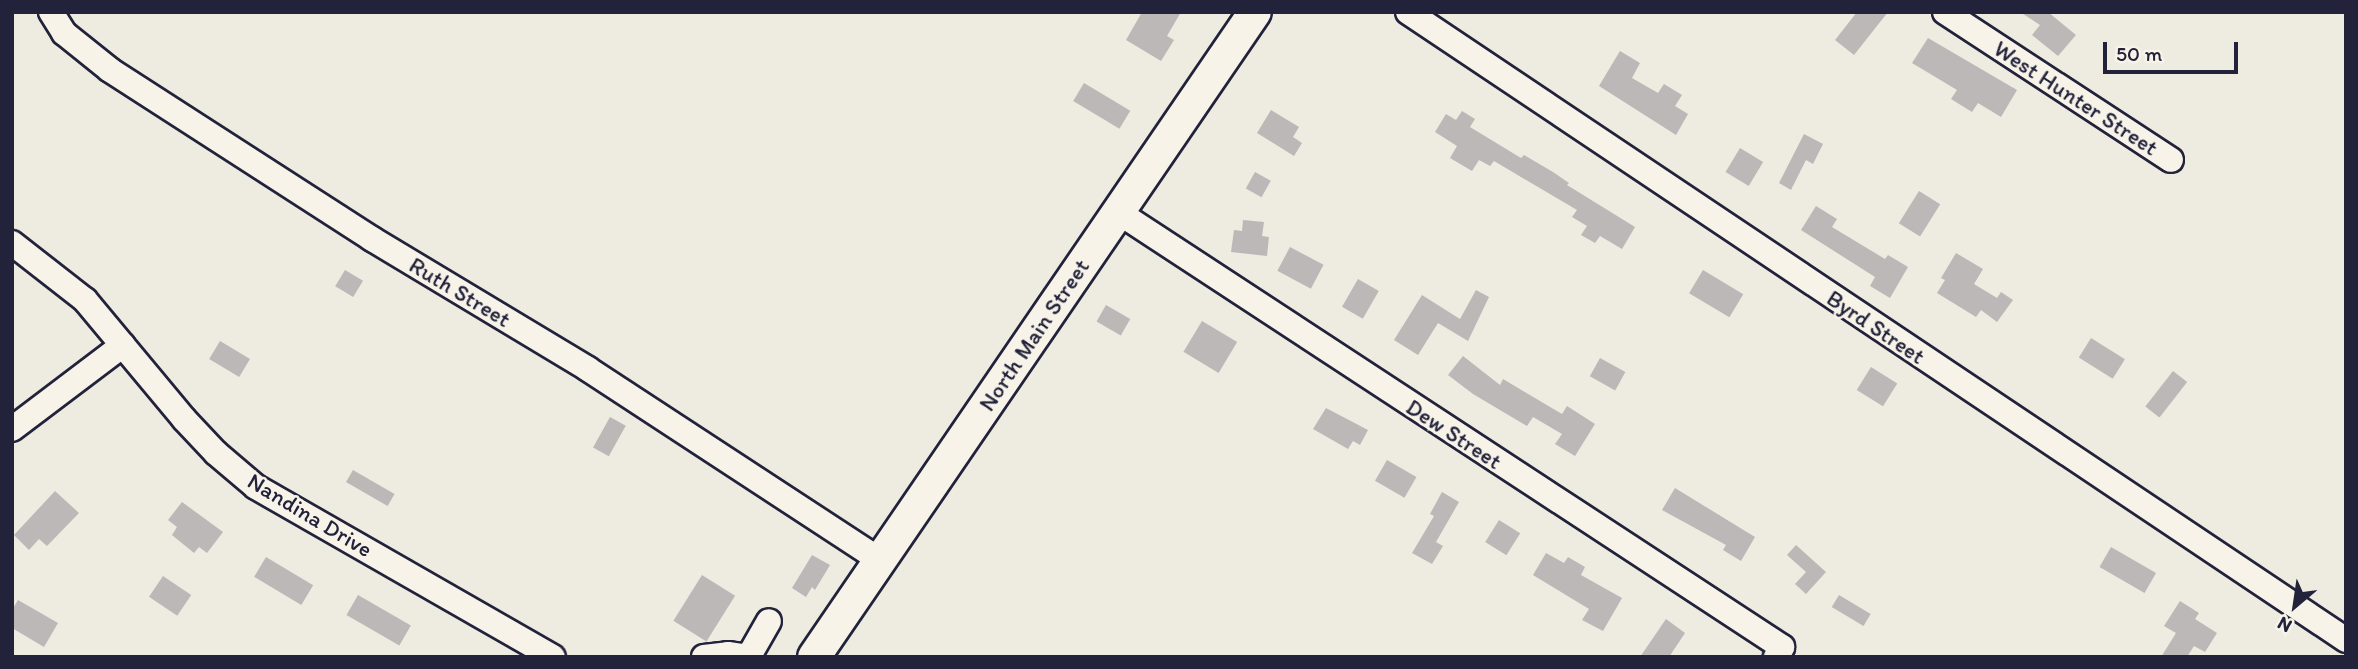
<!DOCTYPE html>
<style>
body{margin:0}
#map{position:relative;width:2358px;height:669px;overflow:hidden;background:#eeebe1;font-family:Itim,sans-serif}
div>[style]{position:absolute}
.building>*{inset:0;background:#bbb8b7;transform-origin:0 0}
.roads{filter:drop-shadow(2px 0 #22223b) drop-shadow(-2px 0 #22223b) drop-shadow(0 2px #22223b) drop-shadow(0 -2px #22223b)}
.minor>*{height:24px;margin:-12px;padding:0 12px;transform-origin:12px;border-radius:12px;background:#f7f3e8}
.major>*{height:32px;margin:-16px;padding:0 16px;transform-origin:16px;border-radius:16px;background:#f7f3e8}
span{translate:-50% -50%;white-space:nowrap;text-align:center;line-height:1.15;-webkit-text-stroke:5px #f7f3e8;paint-order:stroke}
.street-label{font-size:23px;color:#22223b}
.frame{position:absolute;inset:0;border:14px solid #22223b;pointer-events:none}
.north{position:absolute;left:2260px;top:571px;width:70px;height:70px;-webkit-text-stroke:5px #f7f3e8;paint-order:stroke;rotate:209deg;font-size:19px;font-weight:700;line-height:28px;text-align:center;color:#22223b}
.north::after{content:'';display:block;margin:auto;width:24px;height:32px;background:#22223b;clip-path:polygon(50% 0,100% 100%,50% 72%,0 100%)}
.scale{position:absolute;left:2103px;top:42px;width:135px;height:32px;box-sizing:border-box;border:4px solid #22223b;border-top:0;padding-left:9px;font-size:21px;line-height:24px;white-space:nowrap;color:#22223b;-webkit-text-stroke:5px #f7f3e8;paint-order:stroke}
</style>
<div id="map">
<div class="building">
<i style="clip-path:polygon(1142px 12px,1181px 12px,1167px 36px,1174px 40px,1161px 61px,1126px 40px)"></i>
<i style="clip-path:polygon(1857px 12px,1888px 12px,1854px 55px,1835px 40px)"></i>
<i style="clip-path:polygon(2020px 12px,2048px 12px,2076px 35px,2058px 56px,2032px 35px,2040px 25px)"></i>
<i style="clip-path:polygon(1928px 38px,2017px 90px,2001px 117px,1978px 103px,1972px 112px,1951px 99px,1957px 90px,1912px 63px)"></i>
<i style="clip-path:polygon(1620px 51px,1640px 63px,1632px 78px,1658px 93px,1664px 84px,1682px 95px,1675px 106px,1688px 114px,1676px 135px,1599px 86px)"></i>
<i style="left:1084px;top:83px;width:54px;height:21px;rotate:31deg"></i>
<i style="clip-path:polygon(1271px 110px,1299px 127px,1293px 137px,1302px 143px,1294px 156px,1257px 133px)"></i>
<i style="clip-path:polygon(1462px 111px,1475px 119px,1470px 127px,1521px 158px,1524px 155px,1553px 172px,1569px 183px,1567px 185px,1635px 227px,1622px 249px,1600px 236px,1595px 243px,1581px 235px,1587px 226px,1572px 217px,1577px 210px,1494px 161px,1490px 166px,1479px 160px,1472px 171px,1450px 158px,1457px 146px,1435px 132px,1446px 114px,1456px 120px)"></i>
<i style="clip-path:polygon(1804px 134px,1823px 144px,1813px 164px,1806px 160px,1791px 190px,1779px 183px)"></i>
<i style="left:1740px;top:148px;width:27px;height:28px;rotate:31deg"></i>
<i style="left:1255px;top:172px;width:18px;height:19px;rotate:29deg"></i>
<i style="left:1919px;top:191px;width:25px;height:38px;rotate:32deg"></i>
<i style="clip-path:polygon(1816px 206px,1837px 219px,1832px 227px,1885px 259px,1888px 255px,1908px 267px,1890px 298px,1870px 286px,1875px 277px,1801px 230px)"></i>
<i style="clip-path:polygon(1243px 220px,1264px 222px,1262px 236px,1269px 237px,1267px 256px,1231px 252px,1234px 230px,1242px 231px)"></i>
<i style="left:1290px;top:247px;width:38px;height:27px;rotate:28deg"></i>
<i style="clip-path:polygon(1956px 253px,1983px 269px,1974px 284px,1997px 298px,2001px 292px,2013px 300px,1997px 322px,1981px 310px,1976px 317px,1937px 293px,1945px 280px,1941px 278px)"></i>
<i style="left:345px;top:270px;width:21px;height:19px;rotate:31deg"></i>
<i style="left:1703px;top:270px;width:47px;height:27px;rotate:31deg"></i>
<i style="left:1358px;top:279px;width:24px;height:32px;rotate:30deg"></i>
<i style="clip-path:polygon(1476px 290px,1489px 297px,1468px 341px,1438px 323px,1418px 355px,1394px 340px,1422px 295px,1460px 319px)"></i>
<i style="left:1106px;top:305px;width:28px;height:19px;rotate:30deg"></i>
<i style="left:1202px;top:321px;width:41px;height:36px;rotate:31deg"></i>
<i style="left:2091px;top:338px;width:40px;height:23px;rotate:32deg"></i>
<i style="left:220px;top:341px;width:35px;height:21px;rotate:31deg"></i>
<i style="clip-path:polygon(1463px 356px,1500px 385px,1503px 379px,1562px 414px,1567px 406px,1595px 424px,1575px 456px,1555px 444px,1562px 434px,1533px 417px,1527px 426px,1473px 394px,1448px 375px)"></i>
<i style="left:1600px;top:358px;width:29px;height:21px;rotate:29deg"></i>
<i style="left:1871px;top:367px;width:31px;height:27px;rotate:32deg"></i>
<i style="left:2173px;top:371px;width:18px;height:45px;rotate:38deg"></i>
<i style="clip-path:polygon(1326px 408px,1368px 430px,1360px 445px,1353px 441px,1348px 449px,1313px 429px)"></i>
<i style="left:610px;top:417px;width:18px;height:35px;rotate:29deg"></i>
<i style="left:1387px;top:460px;width:34px;height:24px;rotate:30deg"></i>
<i style="left:353px;top:470px;width:48px;height:14px;rotate:30deg"></i>
<i style="clip-path:polygon(1675px 488px,1755px 537px,1741px 561px,1723px 550px,1726px 545px,1662px 510px)"></i>
<i style="clip-path:polygon(55px 491px,79px 513px,47px 546px,39px 539px,29px 550px,14px 535px)"></i>
<i style="clip-path:polygon(1442px 492px,1459px 502px,1436px 542px,1443px 546px,1432px 564px,1412px 553px,1434px 516px,1430px 514px)"></i>
<i style="clip-path:polygon(182px 502px,223px 532px,207px 553px,199px 547px,194px 553px,172px 535px,177px 527px,168px 520px)"></i>
<i style="left:1499px;top:520px;width:25px;height:26px;rotate:32deg"></i>
<i style="clip-path:polygon(1796px 545px,1826px 572px,1806px 594px,1795px 584px,1806px 572px,1787px 555px)"></i>
<i style="left:2111px;top:547px;width:52px;height:23px;rotate:30deg"></i>
<i style="clip-path:polygon(1546px 553px,1564px 563px,1568px 557px,1585px 567px,1581px 575px,1622px 598px,1603px 631px,1582px 620px,1589px 609px,1533px 575px)"></i>
<i style="clip-path:polygon(812px 555px,830px 565px,815px 590px,812px 587px,806px 597px,792px 588px)"></i>
<i style="left:266px;top:557px;width:55px;height:23px;rotate:31deg"></i>
<i style="left:702px;top:575px;width:39px;height:54px;rotate:32deg"></i>
<i style="left:163px;top:576px;width:34px;height:25px;rotate:34deg"></i>
<i style="left:358px;top:595px;width:61px;height:23px;rotate:30deg"></i>
<i style="left:1839px;top:595px;width:37px;height:14px;rotate:31deg"></i>
<i style="clip-path:polygon(18px 600px,58px 623px,44px 647px,12px 628px,12px 610px)"></i>
<i style="clip-path:polygon(2180px 601px,2199px 613px,2195px 619px,2217px 633px,2205px 652px,2194px 646px,2187px 657px,2161px 657px,2176px 633px,2164px 626px)"></i>
<i style="clip-path:polygon(1666px 619px,1685px 633px,1669px 657px,1640px 657px)"></i>
</div>
<div class="roads">
<div class="minor">
<i style="left:51px;top:12px;width:25px;rotate:58deg"></i>
<i style="left:64px;top:33px;width:59px;rotate:38.8deg"></i>
<i style="left:110px;top:70px;width:312px;rotate:32.8deg"></i>
<i style="left:372px;top:239px;width:252px;rotate:31deg"></i>
<i style="left:588px;top:369px;width:349px;rotate:33.2deg"></i>
<i style="left:1408px;top:12px;width:1129px;rotate:33.8deg"></i>
<i style="left:1945px;top:12px;width:270px;rotate:33.2deg"></i>
<i style="left:1118px;top:212px;width:794px;rotate:33.23deg"></i>
<i style="left:1782px;top:647px;width:12px;rotate:121deg"></i>
<i style="left:12px;top:243px;width:93px;rotate:38deg"></i>
<i style="left:85px;top:300px;width:155px;rotate:50.2deg"></i>
<i style="left:184px;top:419px;width:47px;rotate:46.7deg"></i>
<i style="left:216px;top:453px;width:52px;rotate:40.4deg"></i>
<i style="left:256px;top:487px;width:342px;rotate:29.8deg"></i>
<i style="left:12px;top:429px;width:139px;rotate:-37.1deg"></i>
<i style="left:749px;top:656px;width:40px;rotate:-60.3deg"></i>
<i style="left:704px;top:657px;width:24px;rotate:-7deg"></i>
<i style="left:728px;top:654px;width:22px;rotate:8deg"></i>
</div>
<div class="major">
<i style="left:814px;top:657px;width:781px;rotate:-55.64deg"></i>
</div>
</div>
<div class="street-label">
<span style="left:2076px;top:98px;rotate:33deg">West Hunter Street</span>
<span style="left:460px;top:292px;rotate:31deg">Ruth Street</span>
<span style="left:1876px;top:327px;rotate:34deg">Byrd Street</span>
<span style="left:1034px;top:335px;rotate:-56deg">North Main Street</span>
<span style="left:1454px;top:434px;rotate:33deg">Dew Street</span>
<span style="left:310px;top:515px;rotate:31deg">Nandina Drive</span>
</div>
<div class="frame"></div>
<div class="north">N</div>
<div class="scale">50 m</div>
</div>
